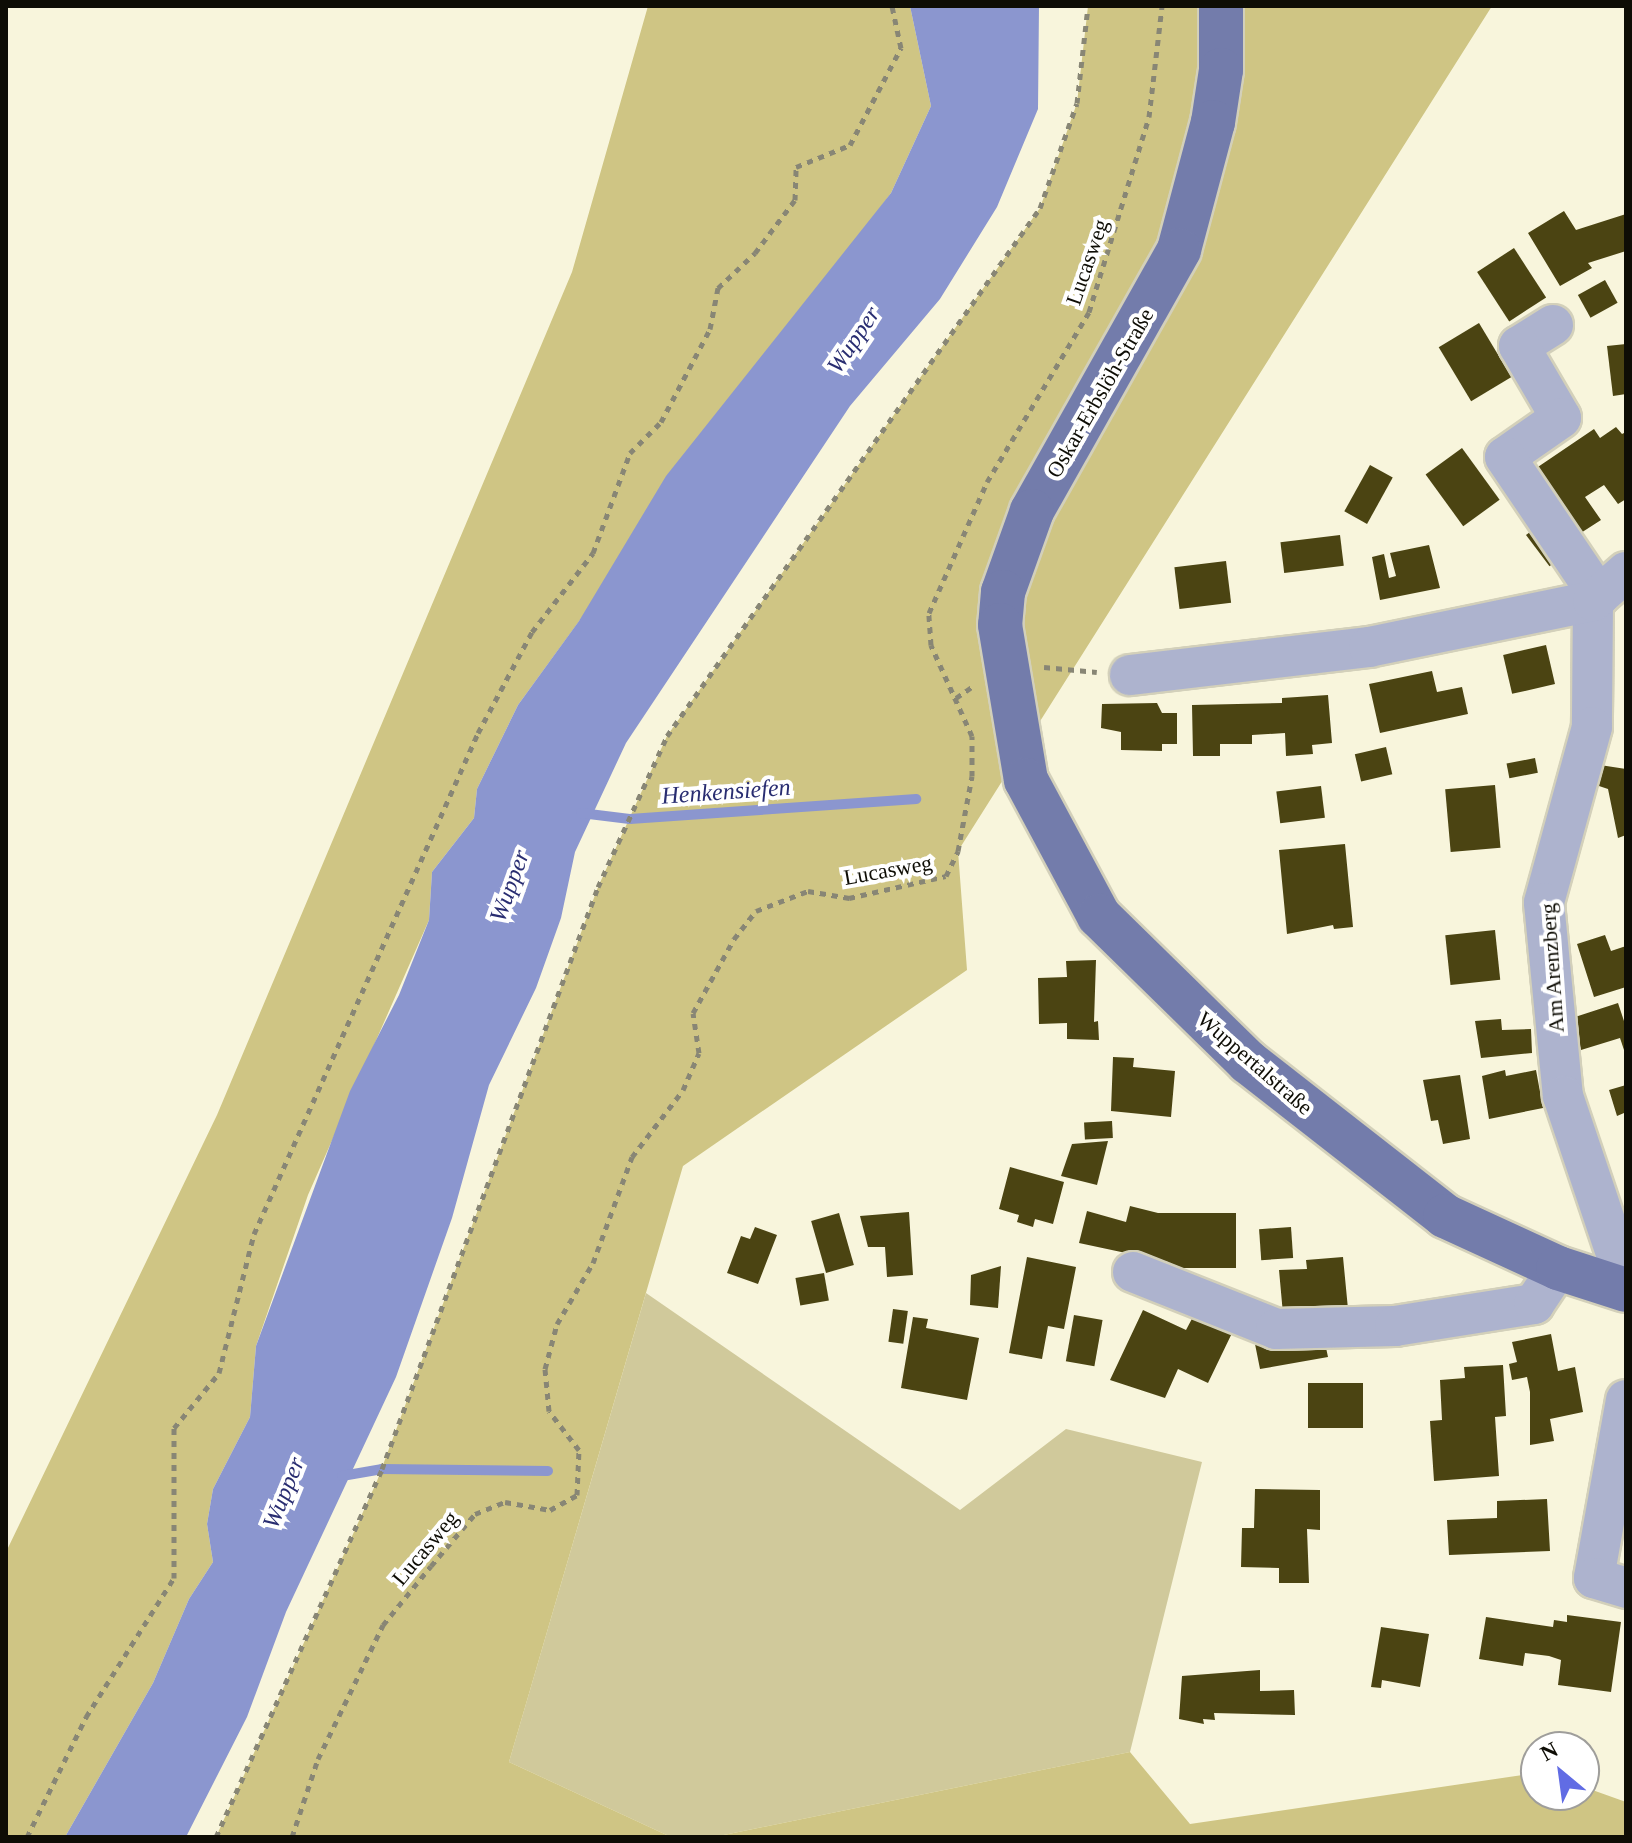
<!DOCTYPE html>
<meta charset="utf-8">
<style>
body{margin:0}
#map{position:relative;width:1632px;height:1843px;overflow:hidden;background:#f8f5dc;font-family:Georgia,serif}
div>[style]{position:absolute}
.green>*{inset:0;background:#d0c99b}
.forest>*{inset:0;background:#cfc584}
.water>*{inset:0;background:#8b96cf}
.stream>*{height:10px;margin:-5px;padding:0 5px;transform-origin:5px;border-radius:5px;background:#8b96cf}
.building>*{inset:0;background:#4b4412;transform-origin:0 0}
.path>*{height:5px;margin-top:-2.5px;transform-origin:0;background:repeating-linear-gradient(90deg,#888675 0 6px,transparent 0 12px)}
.roads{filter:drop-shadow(2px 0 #d3d0ba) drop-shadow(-2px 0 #d3d0ba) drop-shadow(0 2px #d3d0ba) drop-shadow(0 -2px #d3d0ba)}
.minor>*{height:40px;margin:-20px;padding:0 20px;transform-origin:20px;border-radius:20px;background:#adb3ce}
.major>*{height:44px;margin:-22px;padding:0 22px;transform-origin:22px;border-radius:22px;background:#737cab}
span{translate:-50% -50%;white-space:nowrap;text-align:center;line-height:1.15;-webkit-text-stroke:8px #fff;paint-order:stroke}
.street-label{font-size:22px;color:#0e0d05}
.water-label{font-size:24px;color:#292d71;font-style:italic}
.frame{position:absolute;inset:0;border:8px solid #0e0d05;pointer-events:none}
.north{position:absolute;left:1520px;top:1731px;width:80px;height:80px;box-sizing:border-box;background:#fff;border:2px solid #9f9e9b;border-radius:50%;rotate:331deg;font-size:22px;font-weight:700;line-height:32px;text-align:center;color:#0e0d05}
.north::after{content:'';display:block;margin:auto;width:28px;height:36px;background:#616ce4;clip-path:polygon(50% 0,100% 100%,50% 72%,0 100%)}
</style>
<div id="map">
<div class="green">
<i style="clip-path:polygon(646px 1293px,960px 1510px,1066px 1429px,1202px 1462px,1130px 1752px,714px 1837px,671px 1837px,509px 1762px)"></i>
</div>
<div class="forest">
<i style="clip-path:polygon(648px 6px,910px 6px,931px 106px,891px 193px,518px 705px,477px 789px,474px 818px,432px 872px,429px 920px,308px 1195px,256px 1346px,250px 1417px,213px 1489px,207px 1524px,213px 1562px,189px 1599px,153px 1683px,65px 1837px,6px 1837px,6px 1552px,217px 1115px,572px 272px)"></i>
<i style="clip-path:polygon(1088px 6px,1492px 6px,958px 851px,967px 970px,683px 1166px,509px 1762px,671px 1837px,216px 1837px,377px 1481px,598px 887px,667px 736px,1040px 208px,1077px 103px)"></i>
<i style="clip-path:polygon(1130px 1752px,1190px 1824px,1536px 1773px,1536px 1795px,1584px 1795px,1584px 1787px,1626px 1802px,1626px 1837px,714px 1837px)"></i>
</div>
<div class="water">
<i style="clip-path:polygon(910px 6px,1039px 6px,1038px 109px,997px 207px,940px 299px,850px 406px,626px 743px,575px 852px,561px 918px,536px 988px,489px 1085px,452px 1218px,396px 1377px,286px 1612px,247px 1717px,186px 1837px,65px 1837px,153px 1683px,189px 1599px,213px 1562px,207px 1524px,213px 1489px,250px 1417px,256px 1346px,350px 1091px,399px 995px,429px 920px,432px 872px,474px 818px,477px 789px,518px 705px,579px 621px,666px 476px,891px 193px,931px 106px)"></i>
</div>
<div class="stream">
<i style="left:581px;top:813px;width:49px;rotate:7deg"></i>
<i style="left:630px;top:819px;width:287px;rotate:-4deg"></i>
<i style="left:342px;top:1476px;width:41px;rotate:-9.9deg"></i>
<i style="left:382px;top:1469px;width:166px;rotate:0.7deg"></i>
</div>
<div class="building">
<i style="clip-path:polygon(1564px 211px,1576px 230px,1626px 214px,1626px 251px,1588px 263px,1592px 268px,1560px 286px,1528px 233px)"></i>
<i style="left:1514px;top:248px;width:59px;height:44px;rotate:57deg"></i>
<i style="left:1605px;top:280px;width:26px;height:31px;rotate:61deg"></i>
<i style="left:1479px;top:323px;width:63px;height:47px;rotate:59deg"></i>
<i style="clip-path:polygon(1626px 344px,1626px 394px,1613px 396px,1607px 346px)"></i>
<i style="clip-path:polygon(1616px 427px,1622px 434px,1626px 432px,1626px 499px,1618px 504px,1604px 485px,1585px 497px,1601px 520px,1573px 538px,1529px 473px,1594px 429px,1600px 438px)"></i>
<i style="left:1462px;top:448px;width:64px;height:45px;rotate:54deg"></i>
<i style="left:1370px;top:465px;width:26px;height:53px;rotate:29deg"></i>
<i style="left:1538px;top:526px;width:39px;height:15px;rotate:53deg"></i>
<i style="left:1340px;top:535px;width:31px;height:60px;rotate:83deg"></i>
<i style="clip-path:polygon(1429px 545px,1440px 588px,1380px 600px,1372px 557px,1384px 554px,1389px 578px,1396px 576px,1390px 553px)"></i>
<i style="left:1226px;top:561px;width:42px;height:52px;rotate:83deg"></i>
<i style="left:1546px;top:645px;width:40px;height:44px;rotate:77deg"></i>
<i style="clip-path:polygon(1432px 671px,1437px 692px,1462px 687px,1468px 714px,1380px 733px,1369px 684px)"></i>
<i style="clip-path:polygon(1328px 695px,1332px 743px,1312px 745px,1313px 754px,1286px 756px,1285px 733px,1252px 735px,1252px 744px,1220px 744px,1220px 756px,1193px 756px,1192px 705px,1282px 703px,1282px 698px)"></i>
<i style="clip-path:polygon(1157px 703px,1162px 713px,1177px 713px,1177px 744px,1162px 744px,1162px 751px,1121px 750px,1121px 732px,1101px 728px,1102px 704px)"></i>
<i style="left:1386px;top:747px;width:28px;height:32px;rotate:77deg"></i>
<i style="left:1535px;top:758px;width:15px;height:29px;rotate:79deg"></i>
<i style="clip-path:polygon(1600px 765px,1626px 769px,1626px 835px,1618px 838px,1608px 789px,1593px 784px)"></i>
<i style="left:1495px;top:785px;width:63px;height:50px;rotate:85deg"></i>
<i style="left:1321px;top:786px;width:32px;height:45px;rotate:83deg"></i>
<i style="clip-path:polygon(1345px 844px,1353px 927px,1334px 929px,1333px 925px,1287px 934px,1279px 850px)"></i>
<i style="left:1495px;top:930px;width:50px;height:50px;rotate:84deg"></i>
<i style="clip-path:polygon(1605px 935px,1611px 951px,1626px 946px,1626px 987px,1594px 997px,1577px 944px)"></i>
<i style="clip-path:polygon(1096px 960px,1094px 1022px,1098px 1021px,1099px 1040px,1067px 1039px,1067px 1023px,1039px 1024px,1038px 978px,1067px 977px,1066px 961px)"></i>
<i style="clip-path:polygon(1618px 1003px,1626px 1027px,1626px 1056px,1620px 1038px,1581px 1050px,1572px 1018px)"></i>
<i style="clip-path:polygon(1501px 1019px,1502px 1030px,1531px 1029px,1532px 1053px,1481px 1058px,1475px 1021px)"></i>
<i style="clip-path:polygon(1113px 1057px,1134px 1058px,1133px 1067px,1175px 1071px,1171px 1117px,1111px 1111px)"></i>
<i style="clip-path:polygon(1505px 1070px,1506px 1076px,1536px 1070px,1543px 1108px,1489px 1119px,1482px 1076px)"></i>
<i style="clip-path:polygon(1460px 1075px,1470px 1139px,1443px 1144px,1438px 1120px,1431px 1121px,1423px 1080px)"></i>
<i style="clip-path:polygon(1626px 1085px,1626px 1119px,1625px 1119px,1624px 1113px,1617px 1116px,1609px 1090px)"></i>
<i style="left:1112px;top:1121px;width:17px;height:28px;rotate:87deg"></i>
<i style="clip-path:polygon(1108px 1141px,1097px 1185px,1061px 1176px,1072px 1144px)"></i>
<i style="clip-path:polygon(1010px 1167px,1064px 1182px,1053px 1224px,1035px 1219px,1033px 1227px,1017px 1222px,1019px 1215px,999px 1209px)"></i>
<i style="clip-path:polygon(1130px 1206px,1158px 1213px,1236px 1213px,1236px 1268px,1167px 1268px,1168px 1262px,1079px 1243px,1087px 1211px,1126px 1222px)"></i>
<i style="clip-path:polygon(909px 1212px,913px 1275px,887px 1277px,885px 1247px,868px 1247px,860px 1216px)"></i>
<i style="left:839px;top:1213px;width:54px;height:29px;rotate:74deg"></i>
<i style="clip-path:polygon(755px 1227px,777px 1235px,758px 1284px,727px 1273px,741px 1236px,750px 1239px)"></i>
<i style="left:1291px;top:1227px;width:31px;height:32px;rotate:86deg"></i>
<i style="clip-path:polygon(1027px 1257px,1076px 1267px,1064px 1329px,1048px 1326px,1042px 1359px,1009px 1353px)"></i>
<i style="clip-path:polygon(1343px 1257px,1348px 1309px,1283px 1314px,1279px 1270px,1307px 1269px,1306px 1260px)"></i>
<i style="clip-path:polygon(1001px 1266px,998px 1308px,970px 1305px,971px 1275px)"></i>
<i style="left:824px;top:1273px;width:28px;height:29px;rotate:80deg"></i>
<i style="left:893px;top:1309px;width:15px;height:33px;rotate:8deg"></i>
<i style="clip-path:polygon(1143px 1310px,1186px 1330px,1195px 1313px,1233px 1331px,1208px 1383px,1178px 1369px,1165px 1398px,1110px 1380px)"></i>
<i style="left:1074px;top:1315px;width:29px;height:47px;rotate:10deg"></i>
<i style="clip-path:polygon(913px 1317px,928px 1319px,926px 1328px,979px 1338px,967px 1400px,901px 1388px)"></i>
<i style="clip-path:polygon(1551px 1334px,1558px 1371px,1575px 1367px,1583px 1412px,1550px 1419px,1554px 1441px,1530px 1445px,1530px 1392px,1527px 1377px,1512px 1380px,1509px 1364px,1517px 1362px,1512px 1342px)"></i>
<i style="clip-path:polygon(1296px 1336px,1298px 1349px,1325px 1343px,1328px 1357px,1260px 1369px,1255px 1344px)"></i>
<i style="clip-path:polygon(1503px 1365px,1506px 1416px,1495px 1417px,1499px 1476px,1434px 1481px,1430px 1421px,1442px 1420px,1440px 1380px,1465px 1378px,1464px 1367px)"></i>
<i style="left:1308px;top:1383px;width:55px;height:45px"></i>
<i style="clip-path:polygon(1255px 1489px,1320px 1490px,1320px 1530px,1307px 1529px,1309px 1583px,1279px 1583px,1279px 1568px,1241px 1567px,1242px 1528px,1254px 1528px)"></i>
<i style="clip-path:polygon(1547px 1499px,1550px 1551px,1449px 1555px,1447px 1520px,1497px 1518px,1497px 1501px)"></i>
<i style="clip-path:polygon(1567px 1615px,1621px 1622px,1611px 1692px,1558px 1685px,1561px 1660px,1549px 1656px,1525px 1653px,1523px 1666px,1479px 1659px,1486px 1617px,1553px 1627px,1554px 1620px,1567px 1622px)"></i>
<i style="clip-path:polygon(1381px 1627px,1429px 1634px,1420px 1687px,1382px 1680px,1381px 1688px,1371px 1687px)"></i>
<i style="clip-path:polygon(1260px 1670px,1260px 1691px,1294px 1690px,1295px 1715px,1214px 1713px,1215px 1720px,1203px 1719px,1204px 1724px,1179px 1719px,1182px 1676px)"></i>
</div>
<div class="path">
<i style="left:1044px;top:667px;width:53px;rotate:5.4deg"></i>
<i style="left:956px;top:698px;width:21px;rotate:-35deg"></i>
<i style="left:27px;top:1837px;width:134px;rotate:-63.8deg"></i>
<i style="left:86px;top:1717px;width:165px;rotate:-57.7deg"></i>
<i style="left:174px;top:1578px;width:150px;rotate:-90deg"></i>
<i style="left:174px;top:1428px;width:71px;rotate:-50.7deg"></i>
<i style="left:219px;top:1373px;width:143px;rotate:-75.9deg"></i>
<i style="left:254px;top:1234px;width:549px;rotate:-65.91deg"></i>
<i style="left:478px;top:733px;width:115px;rotate:-61.9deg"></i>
<i style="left:532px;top:632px;width:100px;rotate:-52.3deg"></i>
<i style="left:593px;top:553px;width:107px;rotate:-69.7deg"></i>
<i style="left:630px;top:453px;width:44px;rotate:-45deg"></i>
<i style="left:661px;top:422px;width:105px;rotate:-62.2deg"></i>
<i style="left:710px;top:329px;width:42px;rotate:-79deg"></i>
<i style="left:718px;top:288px;width:51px;rotate:-43.4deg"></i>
<i style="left:755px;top:253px;width:66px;rotate:-53deg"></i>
<i style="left:795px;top:200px;width:33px;rotate:-88deg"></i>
<i style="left:796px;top:167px;width:58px;rotate:-22.2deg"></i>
<i style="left:850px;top:145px;width:110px;rotate:-62.3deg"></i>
<i style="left:901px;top:48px;width:43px;rotate:-102.1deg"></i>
<i style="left:216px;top:1837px;width:404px;rotate:-65.7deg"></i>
<i style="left:382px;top:1469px;width:621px;rotate:-69.64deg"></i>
<i style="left:598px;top:887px;width:166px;rotate:-65.4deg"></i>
<i style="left:667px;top:736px;width:646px;rotate:-54.76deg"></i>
<i style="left:1040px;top:208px;width:111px;rotate:-70.6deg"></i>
<i style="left:1077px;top:103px;width:98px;rotate:-83.5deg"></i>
<i style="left:292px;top:1837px;width:82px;rotate:-71.6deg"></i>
<i style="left:318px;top:1759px;width:149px;rotate:-64.1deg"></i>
<i style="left:383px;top:1625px;width:76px;rotate:-50.9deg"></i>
<i style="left:431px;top:1566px;width:68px;rotate:-49.8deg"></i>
<i style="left:475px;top:1514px;width:32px;rotate:-22deg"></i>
<i style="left:505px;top:1502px;width:46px;rotate:10.1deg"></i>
<i style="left:550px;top:1510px;width:31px;rotate:-29deg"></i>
<i style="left:577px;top:1495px;width:45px;rotate:-87.5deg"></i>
<i style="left:579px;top:1450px;width:49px;rotate:-127.6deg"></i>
<i style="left:549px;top:1411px;width:42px;rotate:-95.4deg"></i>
<i style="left:545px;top:1369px;width:47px;rotate:-75.1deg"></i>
<i style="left:557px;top:1324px;width:71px;rotate:-59.5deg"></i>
<i style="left:593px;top:1263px;width:113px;rotate:-69.8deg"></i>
<i style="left:632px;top:1157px;width:84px;rotate:-52.7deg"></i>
<i style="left:683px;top:1090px;width:40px;rotate:-66.6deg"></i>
<i style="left:699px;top:1053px;width:40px;rotate:-98.5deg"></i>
<i style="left:693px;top:1013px;width:85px;rotate:-61deg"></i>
<i style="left:734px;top:939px;width:36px;rotate:-52deg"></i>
<i style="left:756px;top:911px;width:56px;rotate:-21deg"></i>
<i style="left:808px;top:891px;width:42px;rotate:9.7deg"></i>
<i style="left:849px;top:898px;width:99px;rotate:-12.8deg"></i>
<i style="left:946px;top:876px;width:28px;rotate:-64deg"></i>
<i style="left:958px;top:851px;width:76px;rotate:-79.4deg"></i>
<i style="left:972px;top:776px;width:40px;rotate:-90deg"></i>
<i style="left:972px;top:736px;width:100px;rotate:-114.3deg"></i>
<i style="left:931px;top:645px;width:32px;rotate:-94deg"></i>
<i style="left:929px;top:613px;width:143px;rotate:-66.1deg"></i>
<i style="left:987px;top:482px;width:198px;rotate:-59deg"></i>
<i style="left:1089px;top:312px;width:204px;rotate:-72.9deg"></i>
<i style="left:1149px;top:117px;width:112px;rotate:-83.3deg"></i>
</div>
<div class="roads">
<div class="minor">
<i style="left:1553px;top:325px;width:40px;rotate:148deg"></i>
<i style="left:1519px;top:346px;width:83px;rotate:59.7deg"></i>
<i style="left:1561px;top:418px;width:68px;rotate:145.1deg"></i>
<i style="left:1505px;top:457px;width:168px;rotate:55.9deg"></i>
<i style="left:1593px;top:601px;width:126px;rotate:90.5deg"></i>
<i style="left:1592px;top:727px;width:182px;rotate:105.3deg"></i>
<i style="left:1544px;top:903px;width:194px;rotate:84.4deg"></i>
<i style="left:1563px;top:1096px;width:197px;rotate:71.4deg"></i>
<i style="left:1130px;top:675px;width:241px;rotate:-6.7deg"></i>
<i style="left:1369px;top:647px;width:229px;rotate:-11.6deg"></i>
<i style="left:1593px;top:601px;width:44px;rotate:-41.3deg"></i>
<i style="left:1133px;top:1272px;width:154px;rotate:21.7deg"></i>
<i style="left:1276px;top:1329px;width:119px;rotate:-1.4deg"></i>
<i style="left:1395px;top:1326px;width:141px;rotate:-9deg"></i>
<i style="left:1534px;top:1304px;width:43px;rotate:-56.3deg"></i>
<i style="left:1626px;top:1400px;width:181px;rotate:100.2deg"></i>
<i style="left:1594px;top:1578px;width:34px;rotate:17deg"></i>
</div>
<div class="major">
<i style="left:1221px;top:6px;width:64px;rotate:90deg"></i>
<i style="left:1221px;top:70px;width:53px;rotate:98.7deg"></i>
<i style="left:1213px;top:122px;width:132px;rotate:104.9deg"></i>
<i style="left:1179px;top:250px;width:300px;rotate:119.4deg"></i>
<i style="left:1032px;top:511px;width:86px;rotate:109.7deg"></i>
<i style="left:1003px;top:592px;width:33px;rotate:95deg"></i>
<i style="left:1000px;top:625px;width:157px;rotate:80.5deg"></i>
<i style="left:1026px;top:780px;width:154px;rotate:61.8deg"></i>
<i style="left:1099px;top:916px;width:209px;rotate:44.4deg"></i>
<i style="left:1248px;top:1062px;width:250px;rotate:38deg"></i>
<i style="left:1445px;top:1216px;width:124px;rotate:24.7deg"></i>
<i style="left:1558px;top:1268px;width:71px;rotate:17.9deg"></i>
</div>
</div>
<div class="street-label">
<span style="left:1087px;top:262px;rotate:-71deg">Lucasweg</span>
<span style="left:1100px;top:393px;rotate:-60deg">Oskar-Erbslöh-Straße</span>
<span style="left:888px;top:870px;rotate:-10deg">Lucasweg</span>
<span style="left:1552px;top:968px;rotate:-94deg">Am Arenzberg</span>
<span style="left:1255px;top:1063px;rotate:41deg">Wuppertalstraße</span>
<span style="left:425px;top:1548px;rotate:-50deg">Lucasweg</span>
</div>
<div class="water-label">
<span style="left:854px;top:340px;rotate:-56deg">Wupper</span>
<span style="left:726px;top:792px;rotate:-4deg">Henkensiefen</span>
<span style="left:510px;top:886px;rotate:-70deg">Wupper</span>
<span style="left:284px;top:1493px;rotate:-68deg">Wupper</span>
</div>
<div class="frame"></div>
<div class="north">N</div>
</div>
